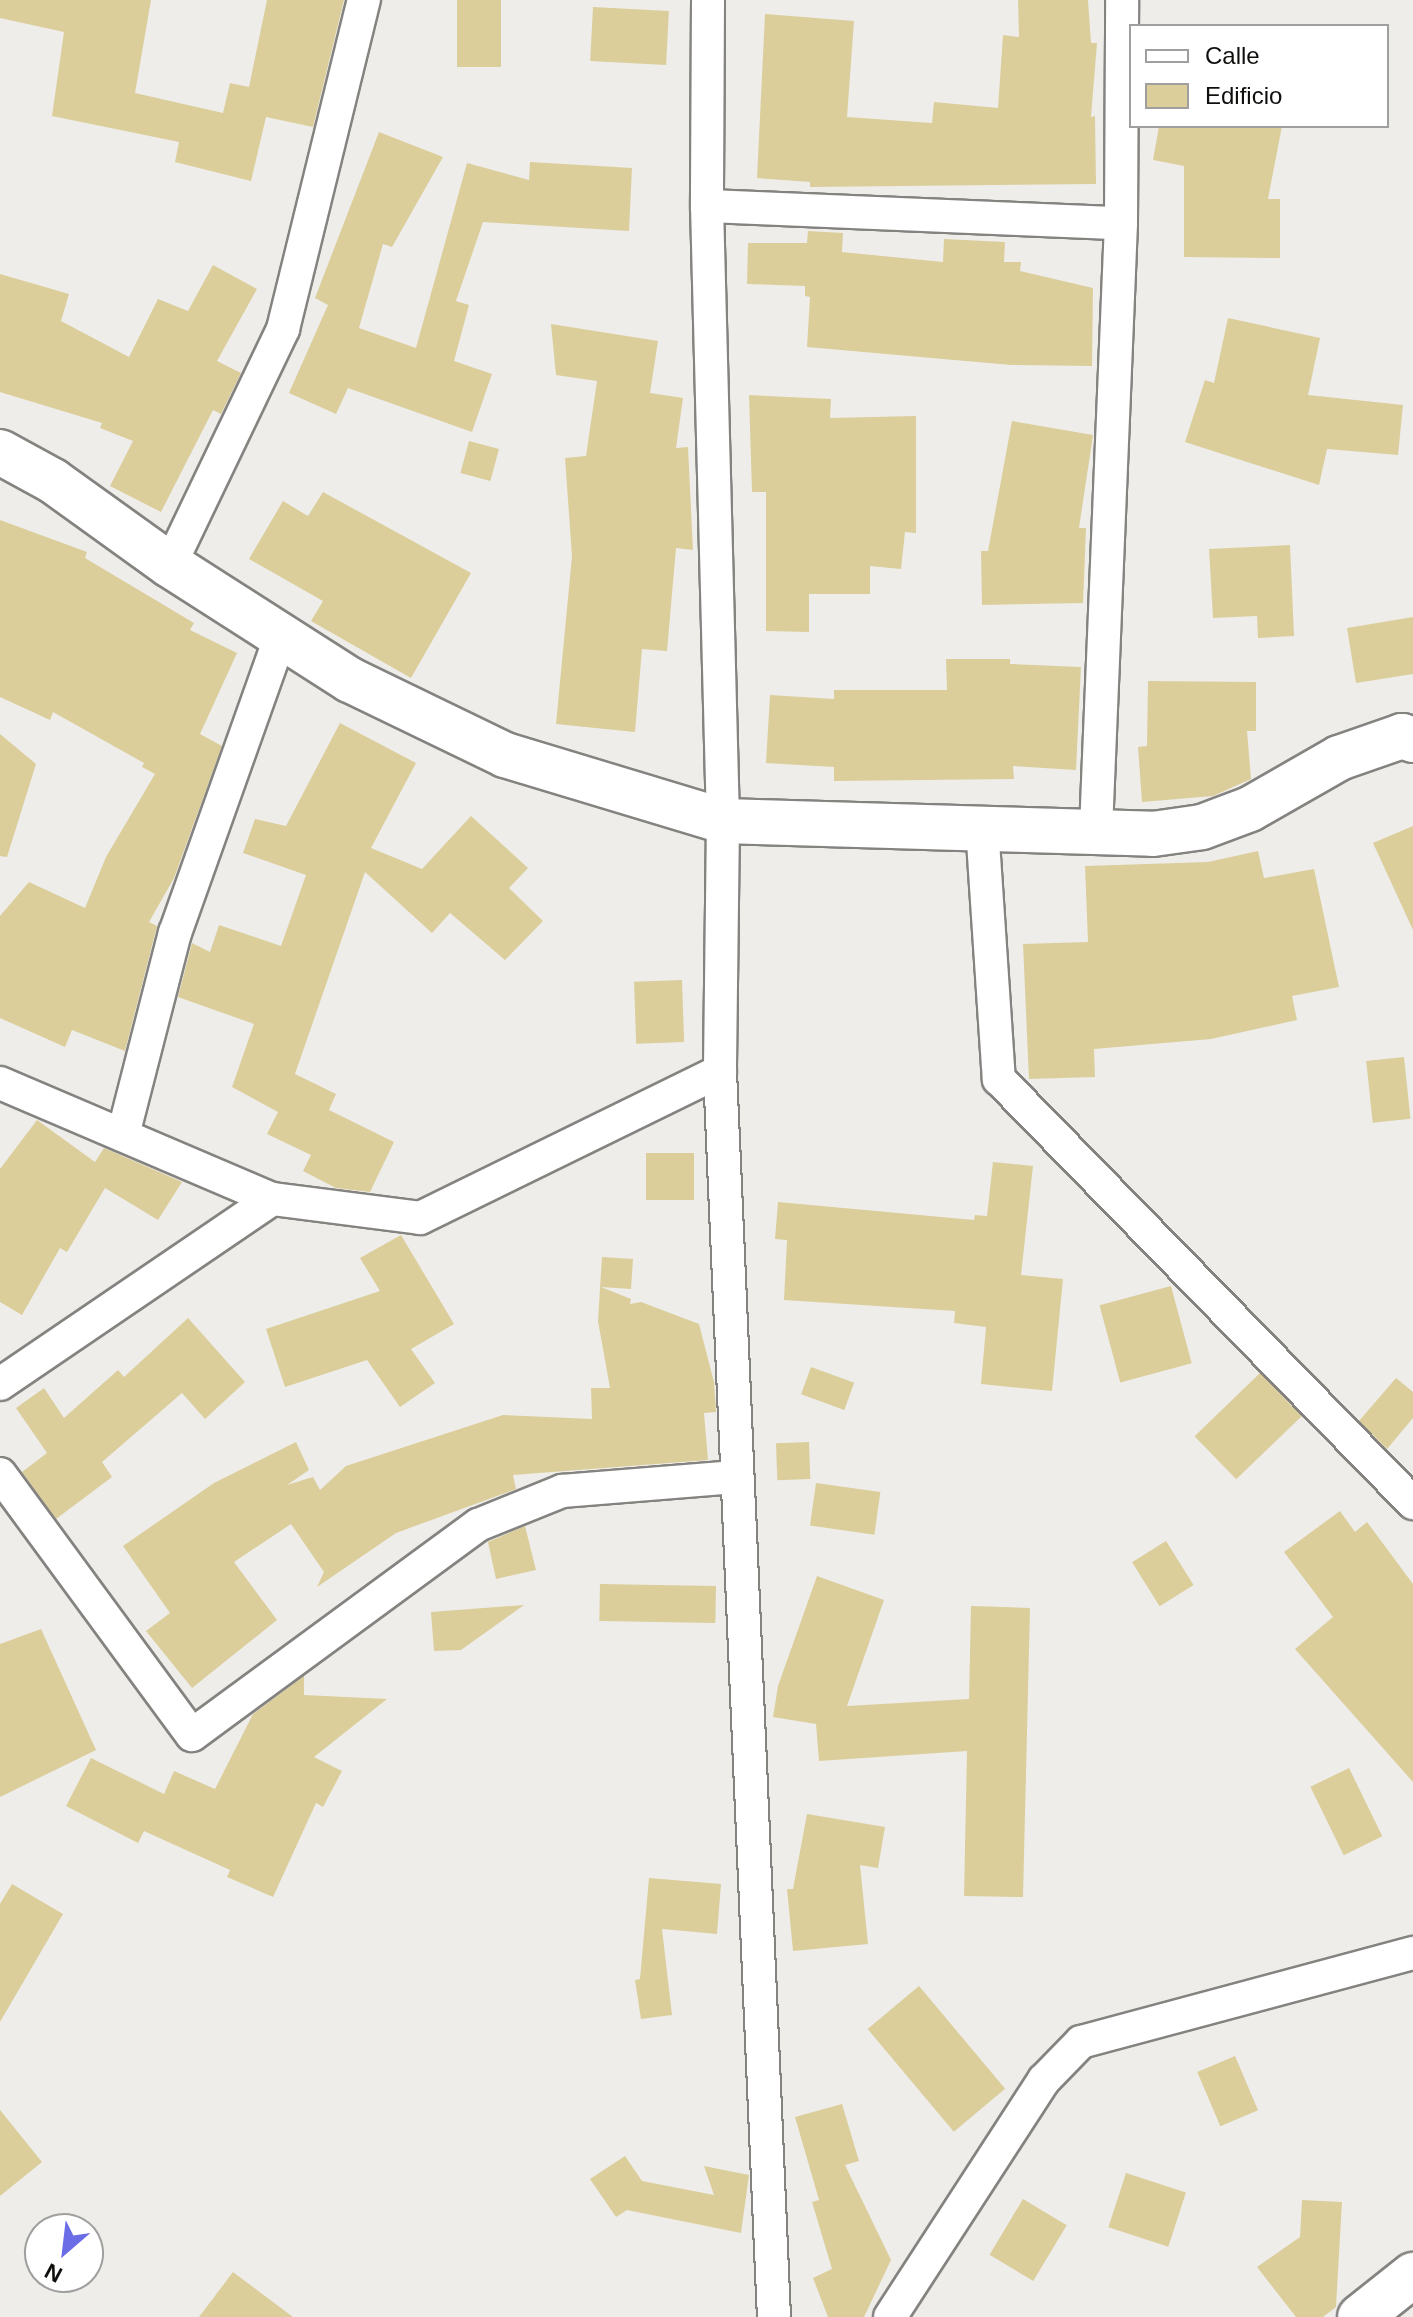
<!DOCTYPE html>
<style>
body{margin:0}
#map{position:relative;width:1413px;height:2317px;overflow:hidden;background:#eeedea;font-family:Arial,sans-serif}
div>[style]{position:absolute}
.building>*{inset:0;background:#dbce9b;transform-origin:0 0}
.roads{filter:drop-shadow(2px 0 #848380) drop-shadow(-2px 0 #848380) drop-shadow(0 2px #848380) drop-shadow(0 -2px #848380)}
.street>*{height:32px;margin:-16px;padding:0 16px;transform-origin:16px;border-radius:16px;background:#fff}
.secondary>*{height:44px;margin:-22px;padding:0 22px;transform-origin:22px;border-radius:22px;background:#fff}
span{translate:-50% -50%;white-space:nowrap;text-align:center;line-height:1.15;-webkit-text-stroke:6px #fff;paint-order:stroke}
.legend{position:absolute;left:1129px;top:24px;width:260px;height:104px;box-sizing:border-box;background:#fff;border:2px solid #9f9f9e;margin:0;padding:10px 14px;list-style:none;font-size:24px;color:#0f0f0d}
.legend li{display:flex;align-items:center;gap:16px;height:40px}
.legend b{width:40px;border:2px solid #9f9f9e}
.north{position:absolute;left:24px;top:2213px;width:80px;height:80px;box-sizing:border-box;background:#fff;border:2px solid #9f9f9e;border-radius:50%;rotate:208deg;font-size:22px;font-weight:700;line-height:32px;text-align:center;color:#0f0f0d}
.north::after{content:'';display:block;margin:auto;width:28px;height:36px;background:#6b6de6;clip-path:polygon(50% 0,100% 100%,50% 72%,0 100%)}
</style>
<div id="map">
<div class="building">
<i style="clip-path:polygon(0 0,151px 0,135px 93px,223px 113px,230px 83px,249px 87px,267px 0,344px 0,313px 127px,266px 117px,251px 181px,175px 162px,179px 142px,52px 116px,64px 32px,0 18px)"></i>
<i style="left:457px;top:0;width:44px;height:67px"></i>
<i style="clip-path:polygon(1018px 0,1088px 0,1091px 43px,1097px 43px,1091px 117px,1095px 116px,1096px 184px,810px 187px,810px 182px,757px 178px,765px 14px,854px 21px,847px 117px,932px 123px,934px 102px,998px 108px,1003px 35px,1019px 37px)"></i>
<i style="left:593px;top:7px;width:76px;height:54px;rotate:3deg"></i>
<i style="clip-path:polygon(1159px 126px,1282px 126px,1268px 199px,1280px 199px,1280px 258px,1184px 257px,1184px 166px,1153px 160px)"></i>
<i style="clip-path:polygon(379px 132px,443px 157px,392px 247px,383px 244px,359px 328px,416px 348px,467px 163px,529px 180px,530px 162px,632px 168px,629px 231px,483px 222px,456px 301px,469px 305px,454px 361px,492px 374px,472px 432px,348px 388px,336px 414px,289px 393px,328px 305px,315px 298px)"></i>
<i style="clip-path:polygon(808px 231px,843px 233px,842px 252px,943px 262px,944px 239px,1005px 242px,1004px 262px,1021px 262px,1020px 271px,1093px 288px,1092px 366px,1011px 365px,807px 347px,810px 297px,805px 296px,805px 286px,747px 284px,748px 243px,807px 243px)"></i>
<i style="clip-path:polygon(213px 265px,257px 289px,217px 361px,241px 373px,221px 414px,213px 410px,161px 512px,110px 486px,133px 441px,100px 428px,102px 423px,0 392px,0 274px,69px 294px,61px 321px,129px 357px,158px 299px,188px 311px)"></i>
<i style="clip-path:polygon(1228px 318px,1320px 338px,1308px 395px,1403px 405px,1398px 455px,1327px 449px,1319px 485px,1185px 442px,1205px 380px,1214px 383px)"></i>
<i style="clip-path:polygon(551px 324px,658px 341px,650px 393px,683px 398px,676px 448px,688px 447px,693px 550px,676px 548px,667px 651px,642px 649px,635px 732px,556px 724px,572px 556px,565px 458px,586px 456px,597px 381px,556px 375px)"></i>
<i style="clip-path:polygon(749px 395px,831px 399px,830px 418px,916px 416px,916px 533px,905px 532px,901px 569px,870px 566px,870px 594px,809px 594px,809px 632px,766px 631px,766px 492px,752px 492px)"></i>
<i style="clip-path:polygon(1012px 421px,1093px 435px,1079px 528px,1086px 528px,1083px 603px,982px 605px,981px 551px,988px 551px)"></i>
<i style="left:469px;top:441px;width:31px;height:33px;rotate:15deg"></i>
<i style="clip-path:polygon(323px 492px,471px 573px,411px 678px,311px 621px,323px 601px,249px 559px,283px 501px,308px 516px)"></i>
<i style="clip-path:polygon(0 520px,87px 552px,85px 558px,194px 623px,190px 630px,237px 653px,200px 734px,222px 746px,174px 878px,149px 922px,157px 926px,125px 1051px,72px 1030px,65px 1047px,0 1018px,0 916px,29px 882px,85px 908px,106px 857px,155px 774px,142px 767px,144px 763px,53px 712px,50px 720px,0 697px)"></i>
<i style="clip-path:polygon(1290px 545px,1294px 636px,1258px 638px,1257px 616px,1213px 618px,1209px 549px)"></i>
<i style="clip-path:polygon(1413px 617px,1413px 674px,1356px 683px,1347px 628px)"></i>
<i style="clip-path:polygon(946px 659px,1010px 659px,1010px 664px,1081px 667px,1076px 770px,1013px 766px,1014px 779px,834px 781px,834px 767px,766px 763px,770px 695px,834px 699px,834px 690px,947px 690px)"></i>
<i style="clip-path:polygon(1148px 681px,1256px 682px,1256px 731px,1247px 731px,1251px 779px,1213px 796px,1142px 802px,1138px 747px,1147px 746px)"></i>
<i style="clip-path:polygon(340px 723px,416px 763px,371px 848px,422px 869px,471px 816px,528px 868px,509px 888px,543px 921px,505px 960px,450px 913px,432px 933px,365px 872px,295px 1074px,336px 1094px,329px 1110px,394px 1142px,370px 1192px,336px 1188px,303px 1171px,311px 1155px,267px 1134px,278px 1112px,232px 1087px,254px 1024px,178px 997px,192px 943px,210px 952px,219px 925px,281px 946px,306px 875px,243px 853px,255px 819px,286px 826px)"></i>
<i style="clip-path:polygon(0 734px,36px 764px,7px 857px,0 856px)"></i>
<i style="clip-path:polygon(1413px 826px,1413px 930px,1373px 843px)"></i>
<i style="clip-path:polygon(1258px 851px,1264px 878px,1314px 869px,1339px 987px,1292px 996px,1297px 1020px,1211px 1039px,1094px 1049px,1095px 1077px,1029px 1079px,1023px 944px,1088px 942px,1085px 866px,1208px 862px)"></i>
<i style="left:682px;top:980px;width:62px;height:48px;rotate:88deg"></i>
<i style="left:1404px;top:1057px;width:62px;height:38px;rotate:84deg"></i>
<i style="clip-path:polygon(37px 1120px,95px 1162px,104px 1148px,182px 1182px,158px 1220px,105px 1188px,67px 1252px,60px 1248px,22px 1315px,0 1302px,0 1169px)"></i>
<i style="left:646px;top:1153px;width:48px;height:47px"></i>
<i style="clip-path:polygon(993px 1162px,1033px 1166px,1021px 1275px,1063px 1279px,1052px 1391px,981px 1384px,986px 1327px,954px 1323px,955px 1311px,784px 1300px,787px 1240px,775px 1239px,778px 1202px,974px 1220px,975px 1215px,987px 1216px)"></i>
<i style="clip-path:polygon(401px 1235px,454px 1324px,411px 1349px,435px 1383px,400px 1407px,367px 1360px,285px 1387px,266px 1329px,380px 1291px,360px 1258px)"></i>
<i style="clip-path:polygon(602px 1257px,633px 1259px,631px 1289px,601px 1287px,631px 1299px,630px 1304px,641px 1302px,699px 1324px,714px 1382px,716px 1412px,704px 1413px,708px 1460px,513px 1475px,516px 1489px,396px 1533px,317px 1587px,324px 1572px,291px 1524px,234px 1562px,277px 1620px,192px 1688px,146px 1631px,170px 1613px,123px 1546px,214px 1483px,296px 1442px,309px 1470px,287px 1485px,313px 1477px,320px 1490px,346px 1466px,503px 1415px,592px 1419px,591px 1388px,610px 1388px,598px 1321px)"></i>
<i style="left:1171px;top:1286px;width:80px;height:74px;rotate:75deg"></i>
<i style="clip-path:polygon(188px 1318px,245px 1382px,205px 1419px,182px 1393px,102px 1462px,112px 1477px,56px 1519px,22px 1472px,47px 1453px,16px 1408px,44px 1388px,64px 1418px,118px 1370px,124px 1377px)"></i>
<i style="left:811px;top:1367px;width:46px;height:29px;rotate:20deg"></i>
<i style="left:1260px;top:1373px;width:60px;height:91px;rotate:46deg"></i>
<i style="clip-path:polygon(1396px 1378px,1413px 1392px,1413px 1418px,1387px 1449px,1359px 1421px)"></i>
<i style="left:809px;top:1442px;width:37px;height:33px;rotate:88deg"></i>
<i style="left:816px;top:1483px;width:65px;height:43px;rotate:8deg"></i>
<i style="clip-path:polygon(1340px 1511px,1355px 1532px,1367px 1522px,1413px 1584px,1413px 1782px,1295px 1649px,1333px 1617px,1284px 1552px)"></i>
<i style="clip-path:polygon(525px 1526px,536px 1570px,496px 1579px,488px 1542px)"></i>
<i style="left:1166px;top:1541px;width:52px;height:40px;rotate:58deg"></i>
<i style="clip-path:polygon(817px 1576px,884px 1600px,847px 1706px,969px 1699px,971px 1606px,1030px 1608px,1023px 1897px,964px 1896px,967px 1751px,819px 1761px,816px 1724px,773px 1717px,778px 1686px)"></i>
<i style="left:600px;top:1584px;width:116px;height:37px;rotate:1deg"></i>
<i style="clip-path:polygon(524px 1605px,461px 1650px,434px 1651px,431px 1612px)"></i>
<i style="clip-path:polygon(41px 1629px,96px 1750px,0 1797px,0 1644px)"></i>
<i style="clip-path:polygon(304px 1676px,304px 1695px,387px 1699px,314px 1757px,342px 1771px,323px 1807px,316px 1803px,273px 1897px,227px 1877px,230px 1870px,144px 1831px,138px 1843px,66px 1806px,91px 1758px,164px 1794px,174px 1771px,215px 1789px,253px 1714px)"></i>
<i style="left:1349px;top:1768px;width:76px;height:43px;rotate:64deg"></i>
<i style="clip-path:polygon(807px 1814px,885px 1827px,878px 1868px,860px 1865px,868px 1944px,793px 1951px,787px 1889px,793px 1889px)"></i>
<i style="clip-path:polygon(649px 1878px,721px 1884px,717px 1934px,662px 1929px,672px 2015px,641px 2019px,635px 1980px,640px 1979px)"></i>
<i style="clip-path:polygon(12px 1884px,63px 1914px,0 2022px,0 1904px)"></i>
<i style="left:919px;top:1986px;width:134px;height:67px;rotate:50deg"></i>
<i style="left:1235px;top:2056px;width:59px;height:41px;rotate:67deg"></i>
<i style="clip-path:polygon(842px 2104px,859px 2161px,845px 2165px,891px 2260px,864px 2317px,828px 2317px,813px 2278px,832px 2269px,812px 2202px,819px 2200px,795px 2117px)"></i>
<i style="clip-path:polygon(0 2110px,42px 2162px,0 2196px)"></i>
<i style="clip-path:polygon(625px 2156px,642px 2181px,714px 2195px,704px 2166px,749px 2175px,741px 2233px,627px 2210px,616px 2217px,590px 2179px)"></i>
<i style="left:1126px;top:2173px;width:63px;height:57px;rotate:18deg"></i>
<i style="left:1023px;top:2199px;width:51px;height:65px;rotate:31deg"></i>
<i style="clip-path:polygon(1302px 2200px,1342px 2202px,1336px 2307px,1323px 2317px,1296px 2317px,1257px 2267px,1300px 2237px)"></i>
<i style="clip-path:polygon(233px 2272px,293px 2317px,199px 2317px)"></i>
</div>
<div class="roads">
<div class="street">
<i style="left:708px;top:0;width:206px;rotate:90.3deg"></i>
<i style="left:707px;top:206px;width:615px;rotate:88.51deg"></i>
<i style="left:723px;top:821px;width:250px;rotate:90.7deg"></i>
<i style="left:720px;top:1071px;width:1247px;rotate:87.52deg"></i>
<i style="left:707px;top:206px;width:414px;rotate:2.4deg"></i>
<i style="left:170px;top:565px;width:262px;rotate:-64.4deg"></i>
<i style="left:283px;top:329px;width:339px;rotate:-76.2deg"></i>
<i style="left:982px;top:826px;width:254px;rotate:86.2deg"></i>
<i style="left:999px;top:1079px;width:593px;rotate:45.68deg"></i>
<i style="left:1096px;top:830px;width:608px;rotate:-87.64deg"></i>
<i style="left:1121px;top:223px;width:223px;rotate:-89.7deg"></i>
<i style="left:0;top:1083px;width:296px;rotate:23.1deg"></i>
<i style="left:272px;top:1199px;width:149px;rotate:7.3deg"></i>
<i style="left:420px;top:1218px;width:334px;rotate:-26.1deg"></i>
<i style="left:123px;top:1135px;width:209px;rotate:-75.6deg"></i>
<i style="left:175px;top:933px;width:315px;rotate:-70.4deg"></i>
<i style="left:0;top:1384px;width:329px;rotate:-34.2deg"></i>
<i style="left:0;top:1474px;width:324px;rotate:53.7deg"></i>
<i style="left:192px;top:1735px;width:355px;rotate:-36.3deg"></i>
<i style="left:478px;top:1525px;width:91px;rotate:-22deg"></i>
<i style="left:562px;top:1491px;width:174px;rotate:-4.6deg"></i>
<i style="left:890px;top:2317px;width:283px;rotate:-57deg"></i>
<i style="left:1044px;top:2080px;width:53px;rotate:-45.8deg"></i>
<i style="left:1081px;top:2042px;width:344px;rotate:-15deg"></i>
</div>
<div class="secondary">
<i style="left:0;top:452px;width:60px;rotate:28.7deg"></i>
<i style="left:53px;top:481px;width:144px;rotate:35.7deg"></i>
<i style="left:170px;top:565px;width:214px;rotate:32.6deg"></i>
<i style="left:350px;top:680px;width:172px;rotate:25.8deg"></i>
<i style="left:505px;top:755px;width:228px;rotate:16.8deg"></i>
<i style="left:723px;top:821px;width:430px;rotate:1.7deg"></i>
<i style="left:1153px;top:834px;width:49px;rotate:-8.1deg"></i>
<i style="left:1202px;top:827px;width:51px;rotate:-20.6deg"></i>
<i style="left:1250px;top:809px;width:103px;rotate:-29.8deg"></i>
<i style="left:1339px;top:758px;width:67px;rotate:-19.2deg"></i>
<i style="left:1402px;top:736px;width:12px;rotate:20deg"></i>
<i style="left:1360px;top:2317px;width:68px;rotate:-38.4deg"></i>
</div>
</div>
<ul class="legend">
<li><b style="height:10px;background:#fff"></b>Calle</li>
<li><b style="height:22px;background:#dbce9b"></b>Edificio</li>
</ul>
<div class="north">N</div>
</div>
